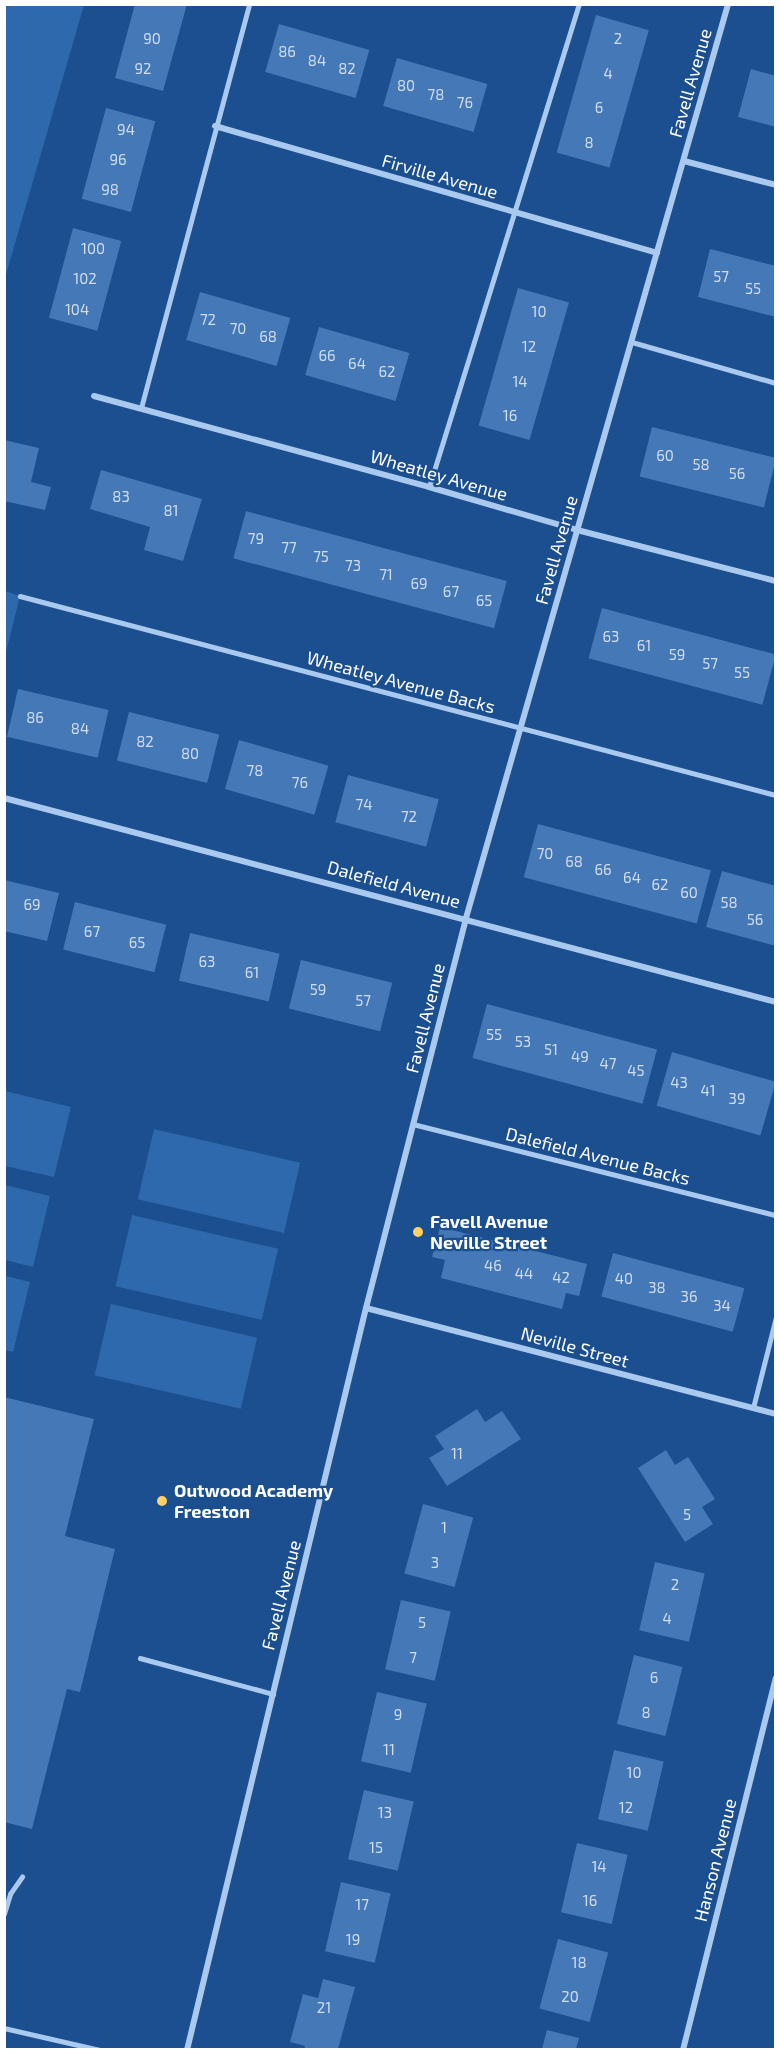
<!DOCTYPE html>
<style>
body{margin:0}
#map{position:relative;width:780px;height:2054px;overflow:hidden;background:#1b4f8f;font-family:"Exo 2",sans-serif}
div>[style]{position:absolute}
.green>*{inset:0;background:#2e69ad;transform-origin:0 0}
.building>*{inset:0;background:#4478b7;transform-origin:0 0}
.lane>*{height:4.5px;margin:-2.25px;padding:0 2.25px;transform-origin:2.25px;border-radius:2.25px;background:#a9c9ee}
.street>*{height:6px;margin:-3px;padding:0 3px;transform-origin:3px;border-radius:3px;background:#a9c9ee}
.dots>*{width:16px;height:16px;translate:-50% -50%;box-sizing:border-box;border:3px solid #1b4f8f;border-radius:50%}
span{translate:-50% -50%;white-space:nowrap;text-align:center;line-height:1.15;-webkit-text-stroke:4.5px #1b4f8f;paint-order:stroke}
.number-label{font-size:15px;color:#d0dded}
.number-label span{-webkit-text-stroke-width:0}
.street-label{font-size:18px;color:#fff}
.poi-label{font-size:18px;color:#fff;font-weight:700}
.left{translate:0 -50%;text-align:left}
.frame{position:absolute;inset:0;border:6px solid #fff;pointer-events:none}
</style>
<div id="map">
<div class="green">
<i style="clip-path:polygon(5px 4px,84px 5px,5px 278px,4px 5px)"></i>
<i style="clip-path:polygon(5px 591px,20px 596px,5px 656px)"></i>
<i style="clip-path:polygon(5px 1091px,71px 1107px,54px 1177px,5px 1166px)"></i>
<i style="left:154px;top:1129px;width:150px;height:72px;rotate:13deg"></i>
<i style="clip-path:polygon(5px 1185px,50px 1196px,33px 1267px,5px 1260px)"></i>
<i style="left:132px;top:1215px;width:150px;height:73px;rotate:13deg"></i>
<i style="clip-path:polygon(5px 1276px,30px 1282px,13px 1352px,5px 1350px)"></i>
<i style="left:111px;top:1304px;width:150px;height:73px;rotate:13deg"></i>
</div>
<div class="building">
<i style="clip-path:polygon(135px 4px,187px 4px,163px 91px,115px 78px)"></i>
<i style="left:596px;top:15px;width:55px;height:143px;rotate:16deg"></i>
<i style="left:279px;top:24px;width:94px;height:50px;rotate:16deg"></i>
<i style="left:397px;top:58px;width:94px;height:50px;rotate:16deg"></i>
<i style="clip-path:polygon(751px 69px,776px 76px,776px 127px,738px 117px)"></i>
<i style="left:106px;top:108px;width:51px;height:94px;rotate:15deg"></i>
<i style="left:73px;top:228px;width:50px;height:93px;rotate:15deg"></i>
<i style="clip-path:polygon(710px 249px,776px 266px,776px 317px,698px 297px)"></i>
<i style="left:518px;top:288px;width:53px;height:143px;rotate:16deg"></i>
<i style="left:200px;top:292px;width:94px;height:50px;rotate:16deg"></i>
<i style="left:319px;top:327px;width:94px;height:50px;rotate:16deg"></i>
<i style="left:652px;top:427px;width:128px;height:51px;rotate:14deg"></i>
<i style="clip-path:polygon(4px 440px,39px 448px,31px 482px,51px 487px,45px 510px,4px 501px)"></i>
<i style="clip-path:polygon(101px 470px,202px 499px,183px 561px,144px 550px,150px 527px,90px 509px)"></i>
<i style="left:246px;top:511px;width:270px;height:49px;rotate:15deg"></i>
<i style="left:602px;top:608px;width:180px;height:52px;rotate:15deg"></i>
<i style="left:18px;top:689px;width:93px;height:49px;rotate:13deg"></i>
<i style="left:129px;top:712px;width:93px;height:50px;rotate:14deg"></i>
<i style="left:239px;top:740px;width:93px;height:51px;rotate:16deg"></i>
<i style="left:348px;top:775px;width:94px;height:49px;rotate:15deg"></i>
<i style="left:538px;top:824px;width:179px;height:55px;rotate:15deg"></i>
<i style="clip-path:polygon(722px 871px,776px 886px,776px 946px,706px 927px)"></i>
<i style="clip-path:polygon(4px 880px,59px 893px,47px 941px,4px 931px)"></i>
<i style="left:75px;top:902px;width:94px;height:49px;rotate:14deg"></i>
<i style="left:190px;top:933px;width:92px;height:49px;rotate:13deg"></i>
<i style="left:301px;top:960px;width:94px;height:50px;rotate:14deg"></i>
<i style="left:487px;top:1004px;width:176px;height:56px;rotate:15deg"></i>
<i style="left:672px;top:1052px;width:108px;height:56px;rotate:16deg"></i>
<i style="clip-path:polygon(440px 1227px,587px 1264px,579px 1296px,566px 1293px,562px 1309px,441px 1278px,445px 1260px,432px 1257px)"></i>
<i style="left:613px;top:1253px;width:136px;height:45px;rotate:15deg"></i>
<i style="clip-path:polygon(4px 1397px,94px 1419px,65px 1536px,115px 1549px,80px 1692px,67px 1689px,32px 1829px,4px 1822px)"></i>
<i style="clip-path:polygon(477px 1409px,485px 1422px,502px 1411px,521px 1439px,447px 1486px,429px 1458px,444px 1449px,435px 1436px)"></i>
<i style="clip-path:polygon(666px 1450px,675px 1465px,688px 1457px,715px 1499px,702px 1507px,713px 1524px,685px 1542px,638px 1468px)"></i>
<i style="left:423px;top:1504px;width:52px;height:72px;rotate:15deg"></i>
<i style="left:655px;top:1562px;width:51px;height:70px;rotate:13deg"></i>
<i style="left:401px;top:1600px;width:51px;height:71px;rotate:13deg"></i>
<i style="left:634px;top:1655px;width:50px;height:71px;rotate:14deg"></i>
<i style="left:377px;top:1692px;width:51px;height:71px;rotate:13deg"></i>
<i style="left:614px;top:1750px;width:51px;height:71px;rotate:13deg"></i>
<i style="left:364px;top:1790px;width:51px;height:71px;rotate:13deg"></i>
<i style="left:577px;top:1843px;width:52px;height:71px;rotate:13deg"></i>
<i style="left:341px;top:1882px;width:51px;height:71px;rotate:13deg"></i>
<i style="left:558px;top:1939px;width:52px;height:72px;rotate:15deg"></i>
<i style="clip-path:polygon(323px 1979px,355px 1987px,338px 2049px,304px 2049px,305px 2046px,290px 2042px,303px 1994px,318px 1998px)"></i>
<i style="clip-path:polygon(547px 2030px,579px 2038px,576px 2049px,542px 2049px)"></i>
</div>
<div class="lane">
<i style="left:632px;top:342px;width:150px;rotate:15.9deg"></i>
<i style="left:141px;top:408px;width:418px;rotate:-75deg"></i>
<i style="left:429px;top:487px;width:506px;rotate:-72.75deg"></i>
<i style="left:20px;top:596px;width:782px;rotate:14.75deg"></i>
<i style="left:413px;top:1124px;width:374px;rotate:14.1deg"></i>
<i style="left:753px;top:1408px;width:94px;rotate:-75.8deg"></i>
<i style="left:140px;top:1658px;width:138px;rotate:15.1deg"></i>
<i style="left:4px;top:1914px;width:21px;rotate:-73deg"></i>
<i style="left:10px;top:1894px;width:21px;rotate:-55deg"></i>
<i style="left:4px;top:2028px;width:98px;rotate:12.9deg"></i>
</div>
<div class="street">
<i style="left:215px;top:126px;width:460px;rotate:16deg"></i>
<i style="left:684px;top:161px;width:95px;rotate:14.6deg"></i>
<i style="left:94px;top:396px;width:347px;rotate:15.2deg"></i>
<i style="left:429px;top:487px;width:154px;rotate:16.2deg"></i>
<i style="left:577px;top:530px;width:205px;rotate:14.4deg"></i>
<i style="left:4px;top:798px;width:798px;rotate:14.8deg"></i>
<i style="left:366px;top:1308px;width:423px;rotate:14.5deg"></i>
<i style="left:187px;top:2050px;width:763px;rotate:-76.44deg"></i>
<i style="left:366px;top:1308px;width:403px;rotate:-75.6deg"></i>
<i style="left:466px;top:918px;width:951px;rotate:-74deg"></i>
<i style="left:683px;top:2050px;width:383px;rotate:-76deg"></i>
</div>
<div class="dots">
<i style="left:418px;top:1232px;background:#ffd166"></i>
<i style="left:162px;top:1501px;background:#ffd166"></i>
</div>
<div class="number-label">
<span style="left:152px;top:39px">90</span>
<span style="left:618px;top:39px">2</span>
<span style="left:287px;top:52px">86</span>
<span style="left:317px;top:61px">84</span>
<span style="left:143px;top:69px">92</span>
<span style="left:347px;top:69px">82</span>
<span style="left:608px;top:74px">4</span>
<span style="left:406px;top:86px">80</span>
<span style="left:436px;top:95px">78</span>
<span style="left:465px;top:103px">76</span>
<span style="left:599px;top:108px">6</span>
<span style="left:126px;top:130px">94</span>
<span style="left:589px;top:143px">8</span>
<span style="left:118px;top:160px">96</span>
<span style="left:110px;top:190px">98</span>
<span style="left:93px;top:249px">100</span>
<span style="left:721px;top:277px">57</span>
<span style="left:85px;top:279px">102</span>
<span style="left:753px;top:289px">55</span>
<span style="left:77px;top:310px">104</span>
<span style="left:539px;top:312px">10</span>
<span style="left:208px;top:320px">72</span>
<span style="left:238px;top:329px">70</span>
<span style="left:268px;top:337px">68</span>
<span style="left:529px;top:347px">12</span>
<span style="left:327px;top:356px">66</span>
<span style="left:357px;top:364px">64</span>
<span style="left:387px;top:372px">62</span>
<span style="left:520px;top:382px">14</span>
<span style="left:510px;top:416px">16</span>
<span style="left:665px;top:456px">60</span>
<span style="left:701px;top:465px">58</span>
<span style="left:737px;top:474px">56</span>
<span style="left:121px;top:497px">83</span>
<span style="left:171px;top:511px">81</span>
<span style="left:256px;top:539px">79</span>
<span style="left:289px;top:548px">77</span>
<span style="left:321px;top:557px">75</span>
<span style="left:353px;top:566px">73</span>
<span style="left:386px;top:575px">71</span>
<span style="left:419px;top:584px">69</span>
<span style="left:451px;top:592px">67</span>
<span style="left:484px;top:601px">65</span>
<span style="left:611px;top:637px">63</span>
<span style="left:644px;top:646px">61</span>
<span style="left:677px;top:655px">59</span>
<span style="left:710px;top:664px">57</span>
<span style="left:742px;top:673px">55</span>
<span style="left:35px;top:718px">86</span>
<span style="left:80px;top:729px">84</span>
<span style="left:145px;top:742px">82</span>
<span style="left:190px;top:754px">80</span>
<span style="left:255px;top:771px">78</span>
<span style="left:300px;top:783px">76</span>
<span style="left:364px;top:805px">74</span>
<span style="left:409px;top:817px">72</span>
<span style="left:545px;top:854px">70</span>
<span style="left:574px;top:862px">68</span>
<span style="left:603px;top:870px">66</span>
<span style="left:632px;top:878px">64</span>
<span style="left:660px;top:885px">62</span>
<span style="left:689px;top:893px">60</span>
<span style="left:729px;top:903px">58</span>
<span style="left:32px;top:905px">69</span>
<span style="left:755px;top:920px">56</span>
<span style="left:92px;top:932px">67</span>
<span style="left:137px;top:943px">65</span>
<span style="left:207px;top:962px">63</span>
<span style="left:252px;top:973px">61</span>
<span style="left:318px;top:990px">59</span>
<span style="left:363px;top:1001px">57</span>
<span style="left:494px;top:1035px">55</span>
<span style="left:523px;top:1042px">53</span>
<span style="left:551px;top:1050px">51</span>
<span style="left:580px;top:1057px">49</span>
<span style="left:608px;top:1064px">47</span>
<span style="left:636px;top:1071px">45</span>
<span style="left:679px;top:1083px">43</span>
<span style="left:708px;top:1091px">41</span>
<span style="left:737px;top:1099px">39</span>
<span style="left:493px;top:1266px">46</span>
<span style="left:524px;top:1274px">44</span>
<span style="left:561px;top:1278px">42</span>
<span style="left:624px;top:1279px">40</span>
<span style="left:657px;top:1288px">38</span>
<span style="left:689px;top:1297px">36</span>
<span style="left:722px;top:1306px">34</span>
<span style="left:457px;top:1454px">11</span>
<span style="left:687px;top:1515px">5</span>
<span style="left:444px;top:1528px">1</span>
<span style="left:435px;top:1563px">3</span>
<span style="left:675px;top:1585px">2</span>
<span style="left:667px;top:1619px">4</span>
<span style="left:422px;top:1623px">5</span>
<span style="left:413px;top:1658px">7</span>
<span style="left:654px;top:1678px">6</span>
<span style="left:646px;top:1713px">8</span>
<span style="left:398px;top:1715px">9</span>
<span style="left:389px;top:1750px">11</span>
<span style="left:634px;top:1773px">10</span>
<span style="left:626px;top:1808px">12</span>
<span style="left:385px;top:1813px">13</span>
<span style="left:376px;top:1848px">15</span>
<span style="left:599px;top:1867px">14</span>
<span style="left:590px;top:1901px">16</span>
<span style="left:362px;top:1905px">17</span>
<span style="left:353px;top:1940px">19</span>
<span style="left:579px;top:1963px">18</span>
<span style="left:570px;top:1997px">20</span>
<span style="left:324px;top:2008px">21</span>
</div>
<div class="street-label">
<span style="left:690px;top:83px;rotate:-74deg">Favell Avenue</span>
<span style="left:440px;top:176px;rotate:16deg">Firville Avenue</span>
<span style="left:439px;top:475px;rotate:16deg">Wheatley Avenue</span>
<span style="left:556px;top:550px;rotate:-74deg">Favell Avenue</span>
<span style="left:401px;top:682px;rotate:15deg">Wheatley Avenue Backs</span>
<span style="left:394px;top:884px;rotate:15deg">Dalefield Avenue</span>
<span style="left:425px;top:1018px;rotate:-76deg">Favell Avenue</span>
<span style="left:598px;top:1156px;rotate:14deg">Dalefield Avenue Backs</span>
<span style="left:575px;top:1347px;rotate:15deg">Neville Street</span>
<span style="left:281px;top:1595px;rotate:-76deg">Favell Avenue</span>
<span style="left:715px;top:1860px;rotate:-76deg">Hanson Avenue</span>
</div>
<div class="poi-label">
<span class="left" style="left:430px;top:1232px">Favell Avenue<br>Neville Street</span>
<span class="left" style="left:174px;top:1501px">Outwood Academy<br>Freeston</span>
</div>
<div class="frame"></div>
</div>
